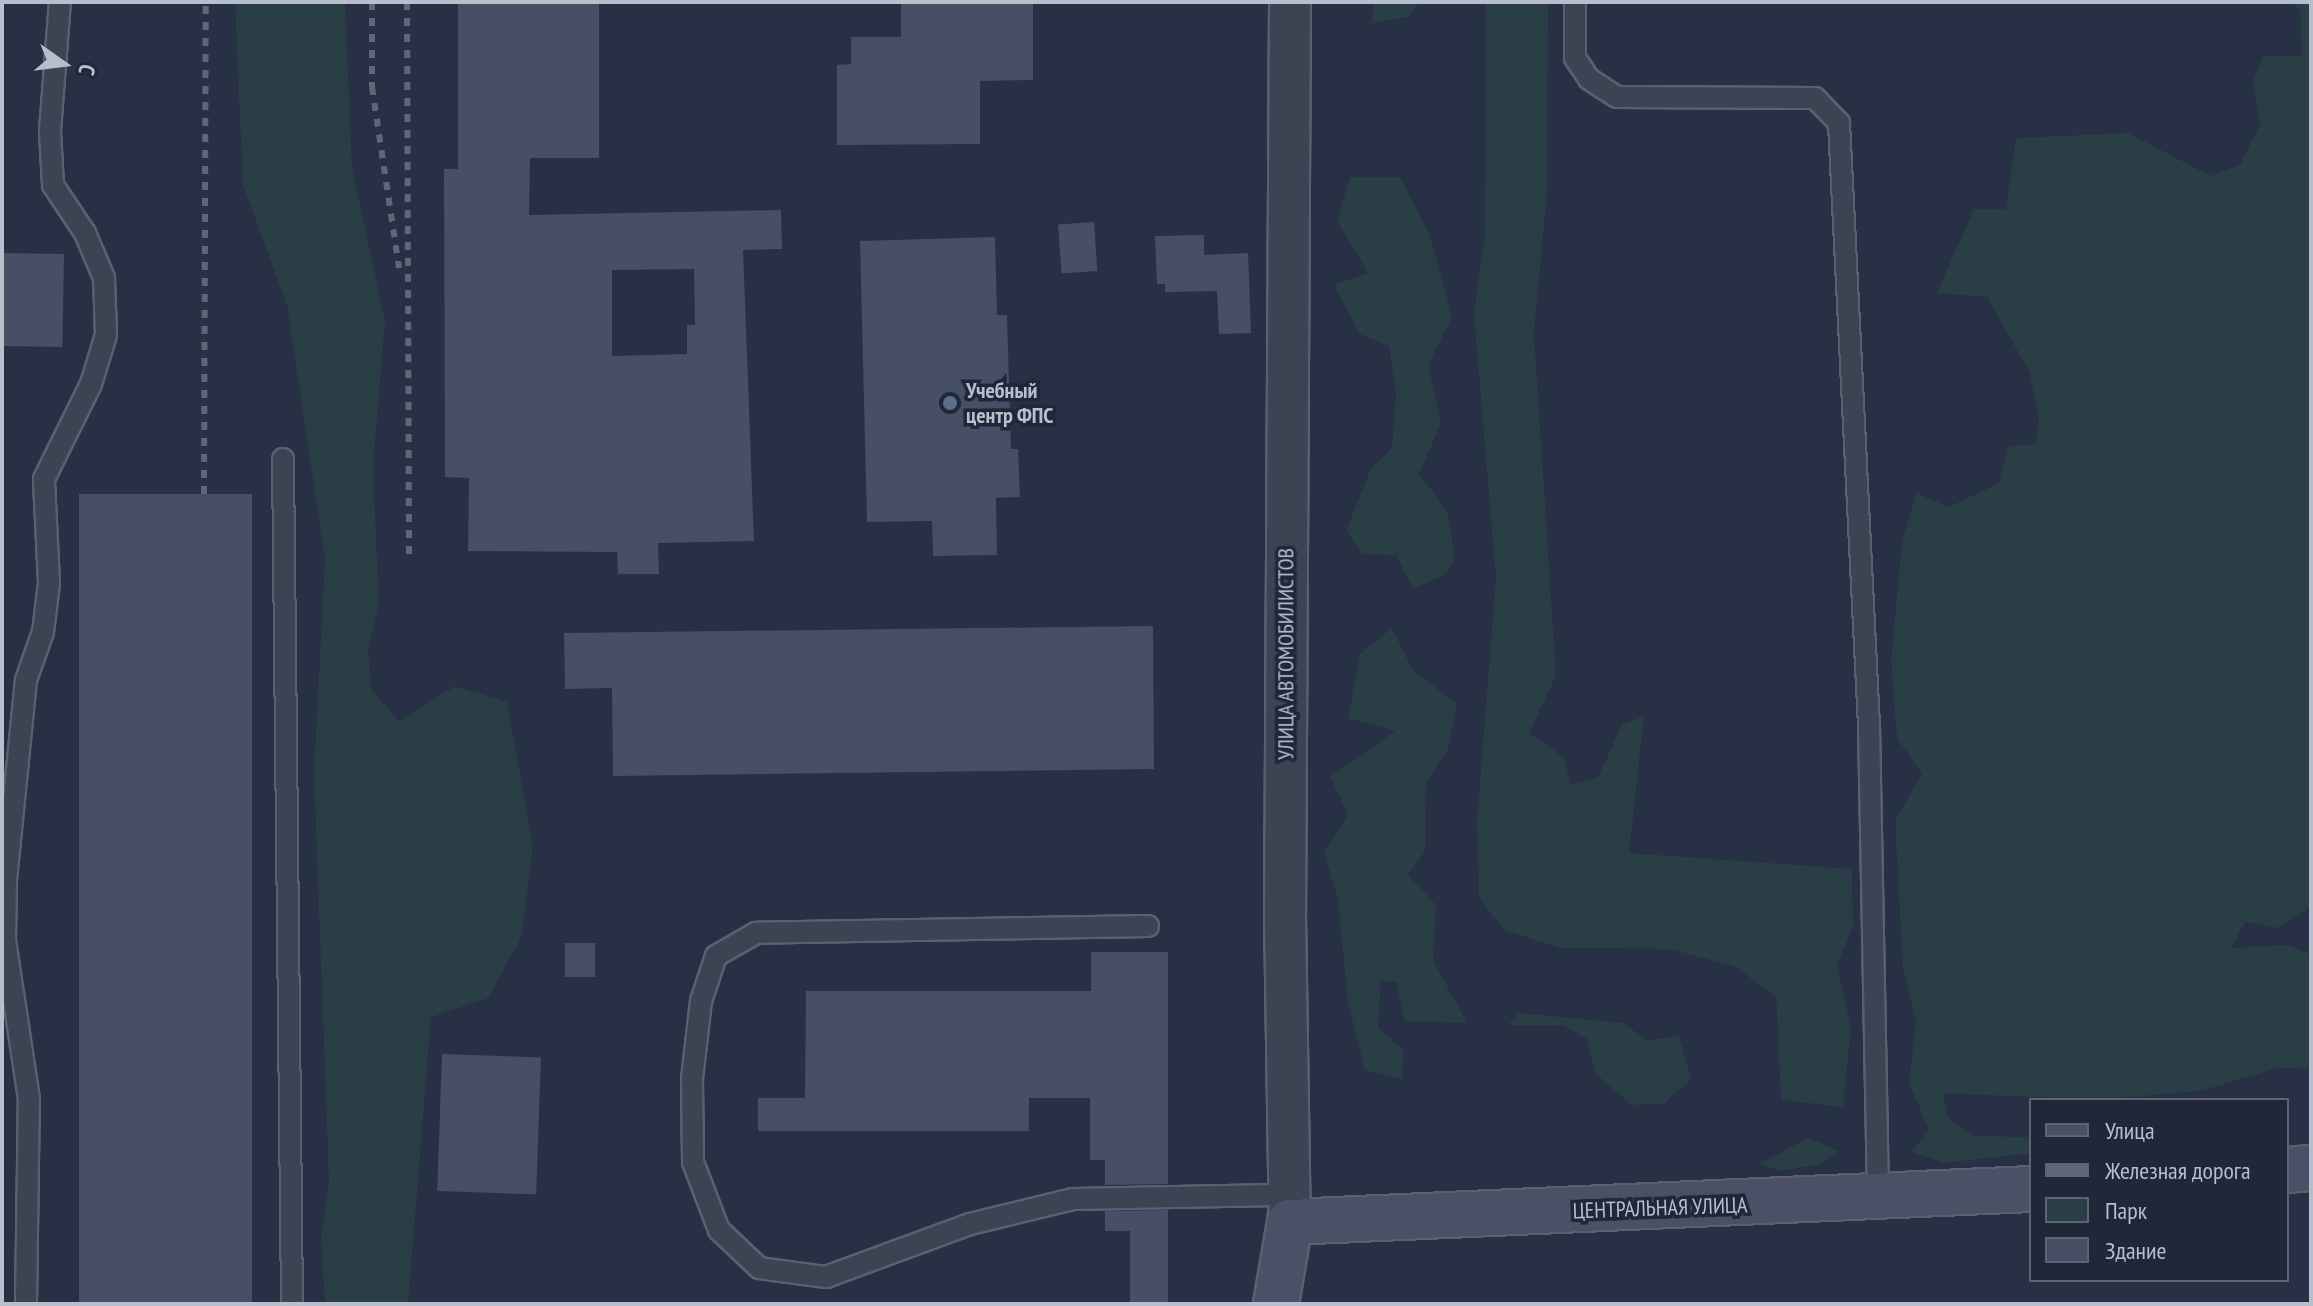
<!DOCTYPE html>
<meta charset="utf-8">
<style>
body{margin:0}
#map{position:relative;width:2313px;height:1306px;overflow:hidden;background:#273044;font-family:"PT Sans Narrow",sans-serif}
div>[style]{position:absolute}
.green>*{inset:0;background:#293e45}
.building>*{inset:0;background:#464f66;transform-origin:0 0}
.roads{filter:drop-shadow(2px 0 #5a6071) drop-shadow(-2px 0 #5a6071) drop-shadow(0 2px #5a6071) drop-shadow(0 -2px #5a6071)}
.lane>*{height:20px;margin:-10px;padding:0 10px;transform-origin:10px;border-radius:10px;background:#3c4353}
.street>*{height:40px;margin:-20px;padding:0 20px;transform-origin:20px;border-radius:20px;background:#3c4353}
.secondary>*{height:44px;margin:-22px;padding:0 22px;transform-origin:22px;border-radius:22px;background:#4a5166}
.rail>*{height:6px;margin-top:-3px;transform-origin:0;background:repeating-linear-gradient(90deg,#5e667a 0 8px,transparent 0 16px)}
.dots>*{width:22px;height:22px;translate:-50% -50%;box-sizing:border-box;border:4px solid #202739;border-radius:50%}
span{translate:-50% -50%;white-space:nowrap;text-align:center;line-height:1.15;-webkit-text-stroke:7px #202739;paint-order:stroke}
.poi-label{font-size:22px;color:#b9becd;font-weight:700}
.left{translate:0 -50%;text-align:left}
.street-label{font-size:22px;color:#b9becd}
.frame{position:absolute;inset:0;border:4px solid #b9becd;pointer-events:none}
.legend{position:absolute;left:2029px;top:1098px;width:260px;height:184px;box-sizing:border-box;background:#202739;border:2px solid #5d6374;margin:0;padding:10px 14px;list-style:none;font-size:24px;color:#b9becd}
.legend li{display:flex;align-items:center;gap:16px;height:40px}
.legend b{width:40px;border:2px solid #5d6374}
.north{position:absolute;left:24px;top:24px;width:80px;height:80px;-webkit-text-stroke:6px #202739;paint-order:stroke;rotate:104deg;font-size:22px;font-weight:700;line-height:32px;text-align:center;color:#b9becd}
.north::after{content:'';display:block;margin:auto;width:28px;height:36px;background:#b9becd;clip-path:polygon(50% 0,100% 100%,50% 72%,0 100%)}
</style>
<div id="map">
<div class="green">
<i style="clip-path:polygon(235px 2px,345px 2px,352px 167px,385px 322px,373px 467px,379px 604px,368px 647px,371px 689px,399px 721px,455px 686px,507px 702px,533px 846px,521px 938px,488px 998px,431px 1017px,408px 1304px,325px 1304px,321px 1236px,329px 1182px,314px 773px,325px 559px,287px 305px,243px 185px)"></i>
<i style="clip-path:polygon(1374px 2px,1420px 2px,1408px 17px,1372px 23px)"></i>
<i style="clip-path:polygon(1486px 2px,1548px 2px,1547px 192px,1534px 333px,1556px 676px,1529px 733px,1565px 758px,1570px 785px,1598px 777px,1622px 725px,1644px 716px,1629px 853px,1852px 869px,1853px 926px,1837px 965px,1851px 1028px,1843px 1107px,1781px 1100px,1776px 996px,1734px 966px,1670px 949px,1561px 948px,1504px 930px,1479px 898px,1477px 821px,1496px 578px,1474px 314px,1485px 233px)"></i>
<i style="clip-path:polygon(2290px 2px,2311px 2px,2311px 907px,2278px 928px,2245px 922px,2231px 948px,2287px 945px,2311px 954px,2311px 1069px,2278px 1068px,2200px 1091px,2097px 1100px,1943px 1093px,1948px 1118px,1973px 1136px,2031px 1137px,2031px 1153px,1945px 1163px,1911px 1152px,1929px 1130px,1909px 1083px,1916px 1022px,1903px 969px,1895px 820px,1922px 774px,1897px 738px,1891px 660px,1902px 542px,1916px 493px,1949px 507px,1999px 483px,2009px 446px,2036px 444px,2039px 419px,2030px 373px,1987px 297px,1937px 293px,1974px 209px,2006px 209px,2016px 138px,2128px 133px,2211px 176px,2240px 165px,2260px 124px,2253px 82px,2263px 56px,2302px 56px,2300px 9px)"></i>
<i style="clip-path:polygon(1350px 177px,1400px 177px,1430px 235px,1452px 317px,1428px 365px,1441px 423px,1419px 474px,1448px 512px,1455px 560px,1444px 575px,1413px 589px,1396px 555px,1362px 554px,1346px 531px,1371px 468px,1392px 448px,1396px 393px,1389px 346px,1360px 334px,1334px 285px,1368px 273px,1337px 221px)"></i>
<i style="clip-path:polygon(1392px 628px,1413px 670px,1457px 704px,1448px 749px,1426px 782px,1425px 851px,1408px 875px,1436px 905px,1433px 960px,1467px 1023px,1405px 1021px,1396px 982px,1381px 981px,1378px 1028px,1404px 1050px,1402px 1079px,1365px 1070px,1348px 1003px,1338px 900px,1324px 852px,1348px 814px,1330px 777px,1395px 731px,1348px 718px,1360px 654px)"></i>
<i style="clip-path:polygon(1519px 1013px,1623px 1023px,1647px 1040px,1679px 1036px,1691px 1079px,1664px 1104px,1631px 1105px,1595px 1073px,1587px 1039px,1563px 1025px,1508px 1025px)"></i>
<i style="clip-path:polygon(1809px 1138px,1839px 1151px,1817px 1165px,1780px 1171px,1759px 1164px)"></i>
</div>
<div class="building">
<i style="clip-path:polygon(evenodd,458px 2px,599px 2px,599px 158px,530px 158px,529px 215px,781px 210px,782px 249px,743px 250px,754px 541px,658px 543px,659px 574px,618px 574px,617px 552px,468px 551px,469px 478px,445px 477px,444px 169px,458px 169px,458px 2px,694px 269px,695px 325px,687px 325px,687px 354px,612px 356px,612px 270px,694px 269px)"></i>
<i style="clip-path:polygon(901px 2px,1033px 2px,1033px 80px,980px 81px,980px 144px,837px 145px,837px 65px,851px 64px,851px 37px,901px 37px)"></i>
<i style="left:1094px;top:222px;width:49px;height:36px;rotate:86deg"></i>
<i style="clip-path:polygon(1204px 235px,1204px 255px,1248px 253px,1251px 333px,1219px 334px,1217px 291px,1165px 292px,1165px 284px,1157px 284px,1155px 236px)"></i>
<i style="clip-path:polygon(995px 237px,997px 315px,1007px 315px,1011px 449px,1018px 449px,1020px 497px,996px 498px,997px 555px,933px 556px,932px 521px,867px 522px,860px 241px)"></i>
<i style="left:2px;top:253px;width:62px;height:93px;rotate:1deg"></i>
<i style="left:252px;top:494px;width:810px;height:173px;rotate:90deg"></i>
<i style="clip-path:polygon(1153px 626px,1154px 769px,613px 776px,612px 688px,565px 689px,564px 633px)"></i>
<i style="left:565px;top:943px;width:30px;height:34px"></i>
<i style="clip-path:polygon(1091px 952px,1168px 952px,1168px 1184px,1105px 1185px,1105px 1160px,1090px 1160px,1090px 1098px,1029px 1098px,1029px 1131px,758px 1131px,758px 1098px,805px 1098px,806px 991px,1091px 991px)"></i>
<i style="left:442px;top:1054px;width:99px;height:137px;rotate:2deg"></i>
<i style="clip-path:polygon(1168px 1210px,1168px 1304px,1130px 1304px,1130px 1231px,1105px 1231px,1105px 1211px)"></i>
</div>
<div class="roads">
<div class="lane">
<i style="left:1575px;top:2px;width:56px;rotate:90deg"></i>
<i style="left:1575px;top:58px;width:25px;rotate:56deg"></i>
<i style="left:1589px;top:79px;width:33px;rotate:33deg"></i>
<i style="left:1617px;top:97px;width:198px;rotate:0.3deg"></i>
<i style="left:1815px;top:98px;width:35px;rotate:46deg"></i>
<i style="left:1839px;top:123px;width:604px;rotate:87.15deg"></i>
<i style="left:1869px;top:726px;width:474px;rotate:88.9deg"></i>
<i style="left:283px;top:459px;width:845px;rotate:89.39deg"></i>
<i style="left:1148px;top:926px;width:392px;rotate:179deg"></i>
<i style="left:756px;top:933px;width:46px;rotate:150.1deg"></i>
<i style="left:716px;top:956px;width:47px;rotate:108.4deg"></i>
<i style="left:701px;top:1001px;width:79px;rotate:96.6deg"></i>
<i style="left:692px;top:1079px;width:83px;rotate:89.3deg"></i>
<i style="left:693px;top:1162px;width:73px;rotate:69.1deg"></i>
<i style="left:719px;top:1230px;width:55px;rotate:43.5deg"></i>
<i style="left:759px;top:1268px;width:68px;rotate:7.7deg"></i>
<i style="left:826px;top:1277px;width:153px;rotate:-20.2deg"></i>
<i style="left:970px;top:1224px;width:106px;rotate:-13.6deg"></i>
<i style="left:1073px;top:1199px;width:216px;rotate:-1.1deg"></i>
<i style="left:26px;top:1304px;width:205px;rotate:-89.2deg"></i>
<i style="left:29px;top:1099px;width:160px;rotate:-98.6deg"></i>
<i style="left:5px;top:941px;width:61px;rotate:-89.1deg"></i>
<i style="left:6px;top:880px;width:201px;rotate:-84.3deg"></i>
<i style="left:26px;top:680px;width:51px;rotate:-70.5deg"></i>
<i style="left:43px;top:632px;width:49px;rotate:-83deg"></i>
<i style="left:49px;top:583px;width:104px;rotate:-92.8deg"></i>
<i style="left:44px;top:479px;width:106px;rotate:-63.7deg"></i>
<i style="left:91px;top:384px;width:51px;rotate:-73deg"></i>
<i style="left:106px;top:335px;width:57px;rotate:-92deg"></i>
<i style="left:104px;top:278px;width:49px;rotate:-112.9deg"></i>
<i style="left:85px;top:233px;width:58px;rotate:-123.7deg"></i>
<i style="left:53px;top:185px;width:54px;rotate:-93.2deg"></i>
<i style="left:50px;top:131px;width:129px;rotate:-85.6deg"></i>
</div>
<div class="street">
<i style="left:1290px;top:2px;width:913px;rotate:90.31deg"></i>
<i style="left:1285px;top:915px;width:307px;rotate:89.1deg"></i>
</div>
<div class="secondary">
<i style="left:2287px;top:1170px;width:24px;rotate:-5deg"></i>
<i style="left:1276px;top:1304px;width:83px;rotate:-80.3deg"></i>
<i style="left:1290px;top:1222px;width:742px;rotate:-2.55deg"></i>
</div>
</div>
<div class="rail">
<i style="left:372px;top:2px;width:85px;rotate:90deg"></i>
<i style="left:372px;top:87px;width:183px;rotate:81.5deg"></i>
<i style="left:407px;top:2px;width:557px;rotate:89.79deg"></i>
<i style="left:204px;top:494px;width:492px;rotate:-89.8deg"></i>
</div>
<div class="dots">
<i style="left:950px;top:403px;background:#5c6f8a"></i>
</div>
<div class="poi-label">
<span class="left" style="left:966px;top:403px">Учебный<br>центр ФПС</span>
</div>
<div class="street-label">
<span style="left:1286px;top:654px;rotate:-90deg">УЛИЦА АВТОМОБИЛИСТОВ</span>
<span style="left:1660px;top:1208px;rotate:-2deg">ЦЕНТРАЛЬНАЯ УЛИЦА</span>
</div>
<div class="frame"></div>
<ul class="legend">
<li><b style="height:10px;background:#4a5166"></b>Улица</li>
<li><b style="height:10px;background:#5e667a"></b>Железная дорога</li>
<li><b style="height:22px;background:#293e45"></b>Парк</li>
<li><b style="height:22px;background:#464f66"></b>Здание</li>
</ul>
<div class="north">С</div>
</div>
